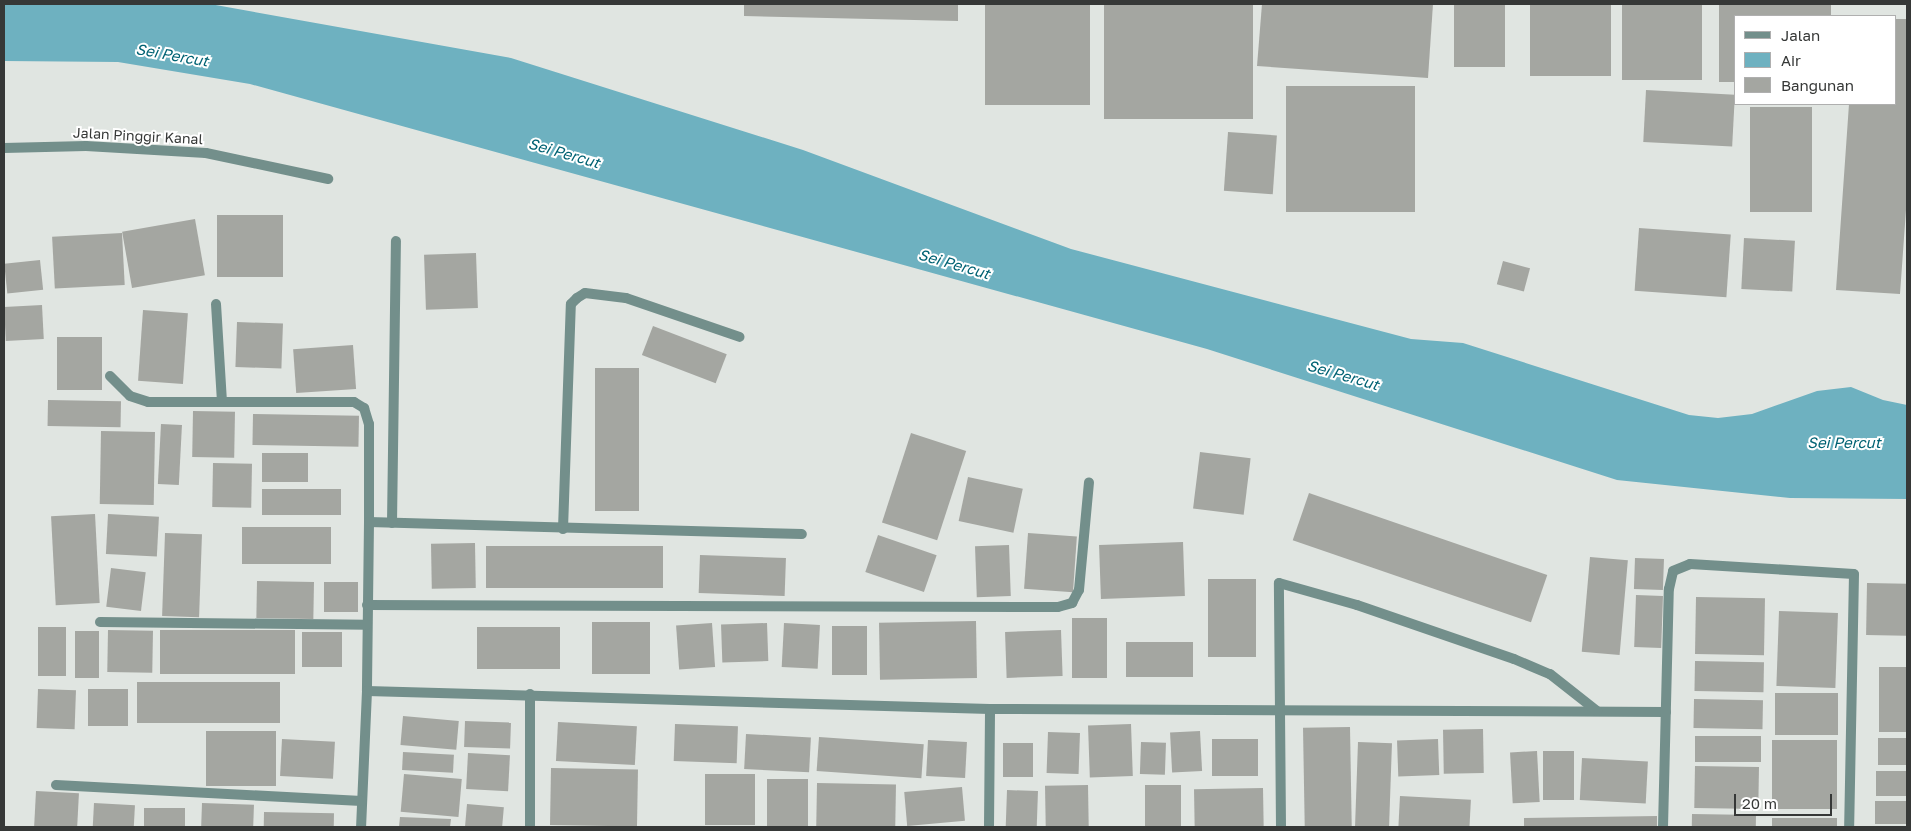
<!DOCTYPE html>
<style>
body{margin:0}
#map{position:relative;width:1911px;height:831px;overflow:hidden;background:#e0e5e1;font-family:"Golos Text",sans-serif}
div>[style]{position:absolute}
.water>*{inset:0;background:#6eb1c0}
.building>*{inset:0;background:#a4a6a1;transform-origin:0 0}
.minor>*{height:10px;margin:-5px;padding:0 5px;transform-origin:5px;border-radius:5px;background:#738f8b}
span{translate:-50% -50%;white-space:nowrap;text-align:center;line-height:1.15;-webkit-text-stroke:4px #fff;paint-order:stroke}
.street-label{font-size:14px;color:#363837}
.water-label{font-size:15px;color:#006273;font-style:italic}
.frame{position:absolute;inset:0;border:5px solid #363837;pointer-events:none}
.legend{position:absolute;left:1734px;top:15px;width:162px;height:90px;box-sizing:border-box;background:#fff;border:1px solid #afafaf;margin:0;padding:6px 9px;list-style:none;font-size:15px;color:#363837}
.legend li{display:flex;align-items:center;gap:10px;height:25px}
.legend b{width:25px;border:1px solid #afafaf}
.scale{position:absolute;left:1734px;top:794px;width:98px;height:22px;box-sizing:border-box;border:2px solid #363837;border-top:0;padding-left:6px;font-size:15px;line-height:18px;white-space:nowrap;color:#363837;-webkit-text-stroke:4px #fff;paint-order:stroke}
</style>
<div id="map">
<div class="water">
<i style="clip-path:polygon(4px 4px,210px 4px,511px 58px,803px 150px,1071px 249px,1411px 339px,1463px 343px,1689px 415px,1718px 418px,1752px 414px,1817px 391px,1851px 387px,1883px 400px,1907px 405px,1907px 499px,1790px 498px,1617px 480px,1207px 349px,250px 84px,118px 62px,4px 61px)"></i>
</div>
<div class="building">
<i style="clip-path:polygon(744px 4px,958px 4px,958px 21px,744px 16px)"></i>
<i style="left:985px;top:4px;width:105px;height:101px"></i>
<i style="left:1104px;top:4px;width:149px;height:115px"></i>
<i style="clip-path:polygon(1262px 4px,1433px 4px,1428px 78px,1257px 66px)"></i>
<i style="left:1454px;top:4px;width:51px;height:63px"></i>
<i style="left:1530px;top:4px;width:81px;height:72px"></i>
<i style="left:1622px;top:4px;width:80px;height:76px"></i>
<i style="clip-path:polygon(1719px 4px,1831px 4px,1831px 16px,1735px 16px,1735px 82px,1719px 82px)"></i>
<i style="clip-path:polygon(1895px 19px,1907px 19px,1907px 196px,1900px 294px,1836px 290px,1849px 104px,1895px 104px)"></i>
<i style="left:1286px;top:86px;width:129px;height:126px"></i>
<i style="left:1646px;top:90px;width:89px;height:52px;rotate:3deg"></i>
<i style="left:1750px;top:107px;width:62px;height:105px"></i>
<i style="left:1228px;top:132px;width:49px;height:59px;rotate:4deg"></i>
<i style="left:217px;top:215px;width:66px;height:62px"></i>
<i style="left:195px;top:219px;width:57px;height:74px;rotate:80deg"></i>
<i style="left:1639px;top:228px;width:92px;height:63px;rotate:4deg"></i>
<i style="left:122px;top:233px;width:52px;height:70px;rotate:87deg"></i>
<i style="left:1744px;top:238px;width:51px;height:51px;rotate:3deg"></i>
<i style="left:476px;top:253px;width:55px;height:52px;rotate:88deg"></i>
<i style="left:40px;top:260px;width:30px;height:36px;rotate:84deg"></i>
<i style="left:1503px;top:261px;width:28px;height:24px;rotate:15deg"></i>
<i style="left:42px;top:305px;width:34px;height:38px;rotate:87deg"></i>
<i style="left:143px;top:310px;width:45px;height:71px;rotate:4deg"></i>
<i style="left:237px;top:322px;width:46px;height:45px;rotate:2deg"></i>
<i style="left:653px;top:326px;width:79px;height:31px;rotate:21deg"></i>
<i style="left:57px;top:337px;width:45px;height:53px"></i>
<i style="left:353px;top:345px;width:44px;height:60px;rotate:86deg"></i>
<i style="left:595px;top:368px;width:44px;height:143px"></i>
<i style="left:48px;top:400px;width:73px;height:26px;rotate:1deg"></i>
<i style="left:193px;top:411px;width:42px;height:46px;rotate:1deg"></i>
<i style="left:253px;top:414px;width:106px;height:31px;rotate:1deg"></i>
<i style="left:161px;top:424px;width:21px;height:60px;rotate:3deg"></i>
<i style="left:101px;top:431px;width:54px;height:73px;rotate:1deg"></i>
<i style="left:911px;top:433px;width:58px;height:94px;rotate:18deg"></i>
<i style="left:1200px;top:452px;width:51px;height:57px;rotate:7deg"></i>
<i style="left:262px;top:453px;width:46px;height:29px"></i>
<i style="left:213px;top:463px;width:39px;height:44px;rotate:1deg"></i>
<i style="left:968px;top:477px;width:56px;height:45px;rotate:12deg"></i>
<i style="left:262px;top:489px;width:79px;height:26px"></i>
<i style="left:1309px;top:493px;width:252px;height:50px;rotate:19deg"></i>
<i style="left:95px;top:514px;width:89px;height:44px;rotate:87deg"></i>
<i style="left:108px;top:514px;width:51px;height:40px;rotate:3deg"></i>
<i style="left:331px;top:527px;width:37px;height:89px;rotate:90deg"></i>
<i style="left:165px;top:533px;width:37px;height:83px;rotate:2deg"></i>
<i style="left:1028px;top:533px;width:49px;height:56px;rotate:4deg"></i>
<i style="left:878px;top:535px;width:62px;height:39px;rotate:19deg"></i>
<i style="left:1183px;top:542px;width:54px;height:84px;rotate:88deg"></i>
<i style="left:475px;top:543px;width:45px;height:44px;rotate:89deg"></i>
<i style="left:1009px;top:545px;width:51px;height:34px;rotate:88deg"></i>
<i style="left:663px;top:546px;width:42px;height:177px;rotate:90deg"></i>
<i style="left:700px;top:555px;width:86px;height:38px;rotate:2deg"></i>
<i style="left:1590px;top:557px;width:38px;height:95px;rotate:5deg"></i>
<i style="left:1635px;top:558px;width:29px;height:31px;rotate:2deg"></i>
<i style="left:111px;top:568px;width:35px;height:39px;rotate:7deg"></i>
<i style="left:1208px;top:579px;width:48px;height:78px"></i>
<i style="left:257px;top:581px;width:57px;height:37px;rotate:1deg"></i>
<i style="left:324px;top:582px;width:34px;height:30px"></i>
<i style="left:1867px;top:583px;width:40px;height:52px;rotate:1deg"></i>
<i style="left:1636px;top:595px;width:27px;height:52px;rotate:2deg"></i>
<i style="left:1696px;top:597px;width:69px;height:57px;rotate:1deg"></i>
<i style="left:1779px;top:611px;width:59px;height:75px;rotate:2deg"></i>
<i style="left:1072px;top:618px;width:35px;height:60px"></i>
<i style="left:976px;top:621px;width:57px;height:97px;rotate:89deg"></i>
<i style="left:592px;top:622px;width:58px;height:52px"></i>
<i style="left:712px;top:623px;width:44px;height:36px;rotate:86deg"></i>
<i style="left:767px;top:623px;width:38px;height:46px;rotate:88deg"></i>
<i style="left:784px;top:623px;width:36px;height:44px;rotate:3deg"></i>
<i style="left:832px;top:626px;width:35px;height:49px"></i>
<i style="left:38px;top:627px;width:28px;height:49px"></i>
<i style="left:477px;top:627px;width:83px;height:42px"></i>
<i style="left:108px;top:630px;width:45px;height:42px;rotate:1deg"></i>
<i style="left:160px;top:630px;width:135px;height:44px"></i>
<i style="left:1061px;top:630px;width:46px;height:56px;rotate:88deg"></i>
<i style="left:75px;top:631px;width:24px;height:47px"></i>
<i style="left:302px;top:632px;width:40px;height:35px"></i>
<i style="left:1126px;top:642px;width:67px;height:35px"></i>
<i style="left:1695px;top:661px;width:69px;height:30px;rotate:1deg"></i>
<i style="left:1879px;top:667px;width:28px;height:65px"></i>
<i style="left:137px;top:682px;width:143px;height:41px"></i>
<i style="left:38px;top:689px;width:38px;height:39px;rotate:2deg"></i>
<i style="left:88px;top:689px;width:40px;height:37px"></i>
<i style="left:1775px;top:693px;width:63px;height:42px"></i>
<i style="left:1694px;top:699px;width:69px;height:29px;rotate:1deg"></i>
<i style="left:403px;top:716px;width:56px;height:29px;rotate:5deg"></i>
<i style="left:465px;top:721px;width:46px;height:26px;rotate:2deg"></i>
<i style="left:558px;top:722px;width:79px;height:39px;rotate:3deg"></i>
<i style="left:675px;top:724px;width:63px;height:37px;rotate:2deg"></i>
<i style="left:1131px;top:724px;width:52px;height:43px;rotate:88deg"></i>
<i style="left:1350px;top:727px;width:100px;height:47px;rotate:89deg"></i>
<i style="left:1483px;top:729px;width:44px;height:40px;rotate:89deg"></i>
<i style="left:276px;top:731px;width:55px;height:70px;rotate:90deg"></i>
<i style="left:1200px;top:731px;width:40px;height:30px;rotate:87deg"></i>
<i style="left:1048px;top:732px;width:32px;height:41px;rotate:2deg"></i>
<i style="left:746px;top:734px;width:65px;height:35px;rotate:3deg"></i>
<i style="left:1695px;top:736px;width:66px;height:26px"></i>
<i style="left:819px;top:737px;width:105px;height:34px;rotate:4deg"></i>
<i style="left:1878px;top:738px;width:29px;height:27px"></i>
<i style="left:282px;top:739px;width:53px;height:37px;rotate:3deg"></i>
<i style="left:1258px;top:739px;width:37px;height:46px;rotate:90deg"></i>
<i style="left:1438px;top:739px;width:36px;height:41px;rotate:88deg"></i>
<i style="left:928px;top:740px;width:39px;height:36px;rotate:3deg"></i>
<i style="left:1772px;top:740px;width:65px;height:69px"></i>
<i style="left:1141px;top:742px;width:25px;height:32px;rotate:2deg"></i>
<i style="left:1358px;top:742px;width:34px;height:85px;rotate:2deg"></i>
<i style="left:1003px;top:743px;width:30px;height:34px"></i>
<i style="left:1537px;top:751px;width:51px;height:27px;rotate:87deg"></i>
<i style="left:1543px;top:751px;width:31px;height:49px"></i>
<i style="left:403px;top:752px;width:51px;height:18px;rotate:3deg"></i>
<i style="left:468px;top:753px;width:42px;height:36px;rotate:3deg"></i>
<i style="left:1582px;top:758px;width:66px;height:42px;rotate:3deg"></i>
<i style="left:1695px;top:766px;width:64px;height:42px;rotate:1deg"></i>
<i style="left:551px;top:768px;width:87px;height:57px;rotate:1deg"></i>
<i style="left:1907px;top:771px;width:25px;height:31px;rotate:90deg"></i>
<i style="left:404px;top:774px;width:58px;height:38px;rotate:5deg"></i>
<i style="left:705px;top:774px;width:50px;height:51px"></i>
<i style="left:767px;top:779px;width:41px;height:48px"></i>
<i style="left:817px;top:783px;width:79px;height:44px;rotate:1deg"></i>
<i style="left:1088px;top:785px;width:42px;height:43px;rotate:89deg"></i>
<i style="left:1181px;top:785px;width:42px;height:36px;rotate:90deg"></i>
<i style="left:962px;top:787px;width:34px;height:58px;rotate:85deg"></i>
<i style="left:1263px;top:788px;width:39px;height:69px;rotate:89deg"></i>
<i style="left:1007px;top:790px;width:31px;height:37px;rotate:2deg"></i>
<i style="left:36px;top:791px;width:43px;height:36px;rotate:3deg"></i>
<i style="left:1400px;top:796px;width:71px;height:31px;rotate:3deg"></i>
<i style="left:1875px;top:801px;width:32px;height:23px"></i>
<i style="left:94px;top:803px;width:41px;height:24px;rotate:3deg"></i>
<i style="left:202px;top:803px;width:52px;height:24px;rotate:2deg"></i>
<i style="left:467px;top:804px;width:37px;height:22px;rotate:5deg"></i>
<i style="left:144px;top:808px;width:41px;height:19px"></i>
<i style="left:264px;top:812px;width:70px;height:15px;rotate:1deg"></i>
<i style="left:1692px;top:814px;width:64px;height:13px;rotate:1deg"></i>
<i style="clip-path:polygon(1657px 816px,1657px 827px,1524px 827px,1524px 818px)"></i>
<i style="clip-path:polygon(400px 817px,451px 819px,450px 827px,399px 827px)"></i>
<i style="left:1772px;top:818px;width:65px;height:9px"></i>
</div>
<div class="minor">
<i style="left:4px;top:148px;width:82px;rotate:-1.4deg"></i>
<i style="left:86px;top:146px;width:120px;rotate:3.3deg"></i>
<i style="left:206px;top:153px;width:125px;rotate:12deg"></i>
<i style="left:216px;top:304px;width:97px;rotate:86.5deg"></i>
<i style="left:110px;top:376px;width:28px;rotate:45deg"></i>
<i style="left:130px;top:396px;width:19px;rotate:18deg"></i>
<i style="left:148px;top:402px;width:206px"></i>
<i style="left:354px;top:402px;width:12px;rotate:31deg"></i>
<i style="left:364px;top:408px;width:17px;rotate:73deg"></i>
<i style="left:369px;top:424px;width:98px;rotate:90deg"></i>
<i style="left:369px;top:522px;width:169px;rotate:90.7deg"></i>
<i style="left:367px;top:691px;width:136px;rotate:92.5deg"></i>
<i style="left:369px;top:522px;width:433px;rotate:1.6deg"></i>
<i style="left:392px;top:523px;width:282px;rotate:-89.2deg"></i>
<i style="left:563px;top:529px;width:225px;rotate:-88deg"></i>
<i style="left:571px;top:304px;width:8px;rotate:-45deg"></i>
<i style="left:577px;top:298px;width:9px;rotate:-32deg"></i>
<i style="left:585px;top:293px;width:41px;rotate:7deg"></i>
<i style="left:626px;top:298px;width:120px;rotate:18.9deg"></i>
<i style="left:367px;top:605px;width:691px;rotate:0.17deg"></i>
<i style="left:1058px;top:607px;width:15px;rotate:-16deg"></i>
<i style="left:1072px;top:603px;width:15px;rotate:-62deg"></i>
<i style="left:1079px;top:590px;width:108px;rotate:-84.7deg"></i>
<i style="left:100px;top:622px;width:267px;rotate:0.6deg"></i>
<i style="left:367px;top:691px;width:623px;rotate:1.65deg"></i>
<i style="left:990px;top:709px;width:676px;rotate:0.25deg"></i>
<i style="left:56px;top:785px;width:306px;rotate:3deg"></i>
<i style="left:530px;top:827px;width:133px;rotate:-90deg"></i>
<i style="left:989px;top:827px;width:118px;rotate:-89.5deg"></i>
<i style="left:1281px;top:827px;width:244px;rotate:-90.5deg"></i>
<i style="left:1279px;top:583px;width:81px;rotate:15.8deg"></i>
<i style="left:1357px;top:605px;width:166px;rotate:19deg"></i>
<i style="left:1514px;top:659px;width:39px;rotate:23deg"></i>
<i style="left:1550px;top:674px;width:60px;rotate:38.2deg"></i>
<i style="left:1663px;top:827px;width:238px;rotate:-88.6deg"></i>
<i style="left:1669px;top:589px;width:18px;rotate:-77deg"></i>
<i style="left:1673px;top:571px;width:18px;rotate:-22deg"></i>
<i style="left:1690px;top:564px;width:164px;rotate:3.5deg"></i>
<i style="left:1854px;top:574px;width:253px;rotate:91.1deg"></i>
</div>
<div class="street-label">
<span style="left:138px;top:136px;rotate:3deg">Jalan Pinggir Kanal</span>
</div>
<div class="water-label">
<span style="left:172px;top:55px;rotate:10deg">Sei Percut</span>
<span style="left:564px;top:153px;rotate:16deg">Sei Percut</span>
<span style="left:954px;top:264px;rotate:16deg">Sei Percut</span>
<span style="left:1343px;top:375px;rotate:16deg">Sei Percut</span>
<span style="left:1844px;top:443px">Sei Percut</span>
</div>
<div class="frame"></div>
<ul class="legend">
<li><b style="height:6px;background:#738f8b"></b>Jalan</li>
<li><b style="height:14px;background:#6eb1c0"></b>Air</li>
<li><b style="height:14px;background:#a4a6a1"></b>Bangunan</li>
</ul>
<div class="scale">20 m</div>
</div>
